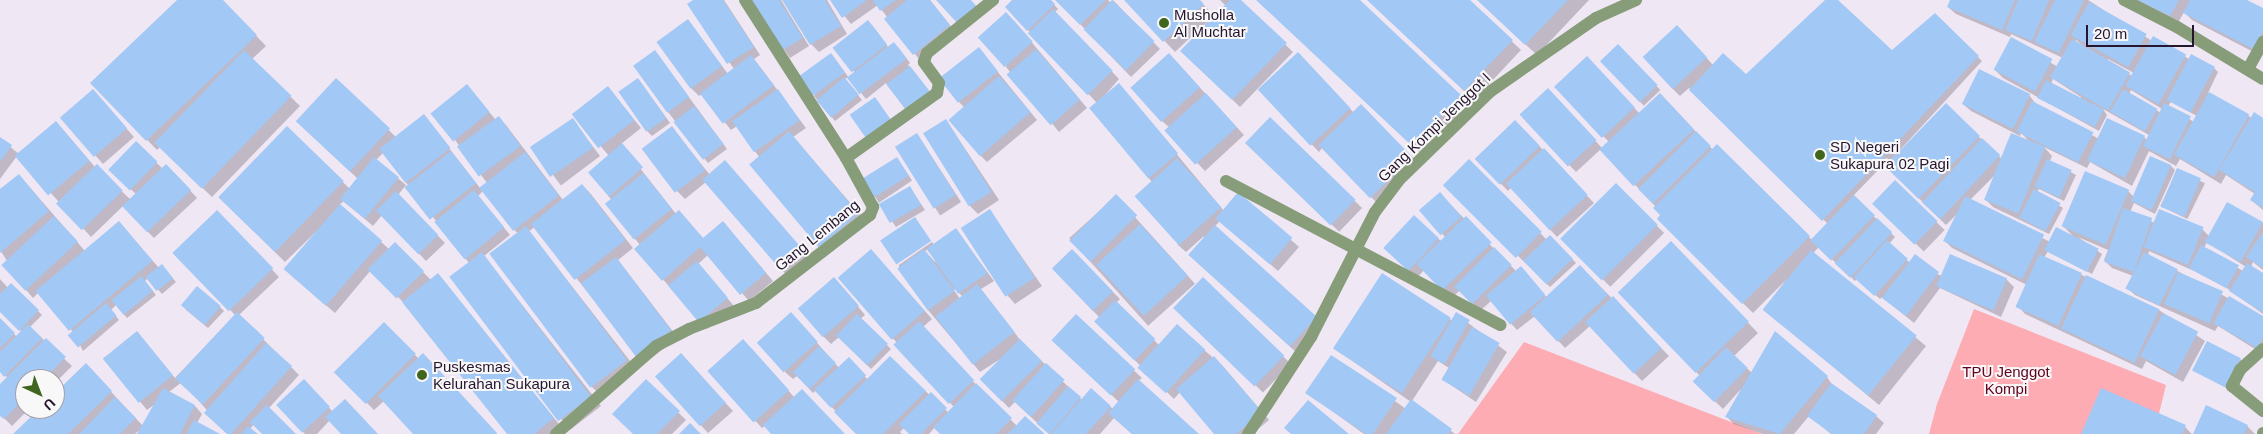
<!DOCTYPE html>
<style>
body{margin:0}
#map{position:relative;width:2263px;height:434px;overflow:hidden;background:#f0e7f5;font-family:Helvetica,sans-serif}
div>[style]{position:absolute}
.green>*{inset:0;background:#fdacb4}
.shadow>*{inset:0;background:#0003;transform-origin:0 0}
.building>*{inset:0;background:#a2c8f5;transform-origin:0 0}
.minor>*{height:12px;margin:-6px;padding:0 6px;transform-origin:6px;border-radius:6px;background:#879d79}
.dots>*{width:14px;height:14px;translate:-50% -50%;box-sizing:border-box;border:2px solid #f8f8f8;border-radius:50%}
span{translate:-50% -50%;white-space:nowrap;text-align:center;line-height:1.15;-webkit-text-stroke:4px #f8f8f8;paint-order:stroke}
.poi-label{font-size:15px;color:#26152f}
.left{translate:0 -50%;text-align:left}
.street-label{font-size:15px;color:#26152f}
.park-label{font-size:15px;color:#62021f}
.north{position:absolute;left:15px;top:369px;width:50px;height:50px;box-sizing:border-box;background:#f8f8f8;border:1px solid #a49da8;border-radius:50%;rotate:137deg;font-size:14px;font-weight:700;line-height:20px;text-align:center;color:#26152f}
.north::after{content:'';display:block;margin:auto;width:18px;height:22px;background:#3f651e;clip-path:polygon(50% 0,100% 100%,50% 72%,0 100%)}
.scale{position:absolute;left:2086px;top:25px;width:108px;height:22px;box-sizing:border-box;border:2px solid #26152f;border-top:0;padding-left:6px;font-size:15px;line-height:18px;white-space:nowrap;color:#26152f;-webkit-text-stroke:4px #f8f8f8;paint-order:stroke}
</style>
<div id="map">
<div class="green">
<i style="clip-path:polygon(1974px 309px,2166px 385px,2154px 434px,1929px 434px,1937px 404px)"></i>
<i style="clip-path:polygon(1524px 342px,1762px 434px,1458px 434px)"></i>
</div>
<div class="shadow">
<i style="clip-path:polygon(179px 0,222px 0,266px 46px,252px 59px,300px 106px,212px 197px,160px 147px,157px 150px,92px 83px)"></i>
<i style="clip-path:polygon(695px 0,724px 0,760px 55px,754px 59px,806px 128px,793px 137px,866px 221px,828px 253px,737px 126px,731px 130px,702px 94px,699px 96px,691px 88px,688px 21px,728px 74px,734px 69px,689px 4px)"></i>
<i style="clip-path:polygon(750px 0,781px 0,809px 46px,790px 58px)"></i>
<i style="clip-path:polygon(784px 0,827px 0,847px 34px,819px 52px,809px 42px)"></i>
<i style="clip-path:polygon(831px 0,930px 0,956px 33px,921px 62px,878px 5px,851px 24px)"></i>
<i style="clip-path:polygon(1014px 0,1050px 0,1058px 9px,1055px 12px,1119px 79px,1099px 102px,1119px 85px,1224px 211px,1238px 194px,1299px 247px,1278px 271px,1220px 221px,1215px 226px,1315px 318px,1297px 353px,1197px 262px,1204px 236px,1186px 252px,1178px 245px,1152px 182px,1091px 108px,1097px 103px,1006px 7px)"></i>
<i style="clip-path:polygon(1057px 0,1108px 0,1111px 3px,1113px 0,1160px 49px,1131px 77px)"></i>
<i style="clip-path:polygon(1126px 0,1199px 0,1215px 17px,1226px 6px,1220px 0,1239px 0,1293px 52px,1240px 107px,1182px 51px,1208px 21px,1175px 52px)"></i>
<i style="clip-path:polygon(1257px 0,1358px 0,1470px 105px,1423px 155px)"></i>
<i style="clip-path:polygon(1368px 0,1468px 0,1521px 50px,1474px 100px)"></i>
<i style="clip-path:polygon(1478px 0,1589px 0,1537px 55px)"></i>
<i style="clip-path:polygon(evenodd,1827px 0,1836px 0,1892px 52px,1935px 14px,1982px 61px,1888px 163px,1946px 105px,2002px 159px,2030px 142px,2021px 133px,2020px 136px,1971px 111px,1963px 104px,2029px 95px,2036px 104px,2099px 139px,2144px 137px,2147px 140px,2149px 135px,2103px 109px,2107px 115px,2099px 131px,2003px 78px,1995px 70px,2011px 39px,2058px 67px,2063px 58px,2011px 34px,2010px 37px,1956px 14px,1948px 7px,1951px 0,2088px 0,2152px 41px,2154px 38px,2189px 59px,2214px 68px,2218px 72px,2208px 93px,2252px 118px,2263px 119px,2263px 210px,2251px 200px,2255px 194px,2226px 175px,2221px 184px,2180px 159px,2176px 166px,2149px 151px,2132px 186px,2090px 162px,2087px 168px,2044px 147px,2052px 156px,2050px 161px,2076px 175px,2064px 201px,2039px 189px,2037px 192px,2063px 208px,2049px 234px,1993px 207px,1986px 200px,1996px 174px,1970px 200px,2050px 242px,2073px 236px,2063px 226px,2128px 191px,2134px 197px,2150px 158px,2171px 166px,2175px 170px,2155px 214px,2134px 203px,2130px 212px,2155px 223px,2202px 229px,2209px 236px,2227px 203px,2263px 223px,2263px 270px,2253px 262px,2251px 267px,2263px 274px,2263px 314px,2230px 290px,2194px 271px,2149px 251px,2148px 255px,2263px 317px,2263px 354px,2218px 326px,2215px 331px,2135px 295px,2127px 288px,2133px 276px,2112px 268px,2104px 260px,2108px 250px,2078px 237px,2102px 254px,2092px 274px,2048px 251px,2044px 258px,2159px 310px,2205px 341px,2183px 382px,2146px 361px,2142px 369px,2025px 314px,2018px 306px,2027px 285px,1952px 248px,1944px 240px,1958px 213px,1946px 225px,1884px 164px,1853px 196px,1895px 237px,1889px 244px,1910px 263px,1942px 276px,2006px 279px,2014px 287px,2001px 317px,1940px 288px,1914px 323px,1882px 297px,1880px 299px,1857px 279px,1855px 281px,1819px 247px,1813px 253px,1926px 346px,1879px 405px,1764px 309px,1786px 280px,1753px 313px,1658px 219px,1662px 215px,1656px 207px,1601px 149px,1576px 172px,1522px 115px,1556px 98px,1602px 148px,1609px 142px,1555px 87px,1587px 58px,1640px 114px,1668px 102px,1713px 150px,1717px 146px,1814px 242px,1829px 225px,1689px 88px,1680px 96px,1673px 89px,1685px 34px,1713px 65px,1746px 76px,1827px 0,2076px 40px,2083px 46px,2075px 43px,2076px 40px,1827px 0,2108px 59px,2134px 73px,2132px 76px,2107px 61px,2108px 59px,1827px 0,2053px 79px,2081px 97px,2080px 99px,2051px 84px,2053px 79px,1827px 0,2131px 90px,2162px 109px,2161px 113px,2129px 94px,2131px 90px,1827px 0,2171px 102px,2197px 116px,2194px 122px,2168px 106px,2171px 102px,1827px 0,2207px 242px,2246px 267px,2243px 271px,2204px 248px,2207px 242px)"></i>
<i style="clip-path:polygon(2132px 0,2245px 0,2263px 10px,2263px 52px,2261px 56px,2192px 20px,2184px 12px,2178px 23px)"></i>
<i style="clip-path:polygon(1014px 21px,1087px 108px,1059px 132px,1006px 67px)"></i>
<i style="clip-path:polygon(872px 25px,888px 47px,898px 47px,910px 63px,908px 65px,913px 71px,906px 110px,886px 83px,866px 99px,848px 77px,845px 79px,862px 100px,835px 121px,814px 96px,835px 59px,849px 78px,855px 73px,853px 70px)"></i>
<i style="left:1618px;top:46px;width:61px;height:23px;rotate:46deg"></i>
<i style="clip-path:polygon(979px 49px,1037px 120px,987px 162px,980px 155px,964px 107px,959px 102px)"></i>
<i style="clip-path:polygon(655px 51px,727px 149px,708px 163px,668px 112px)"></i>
<i style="clip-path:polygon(1306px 61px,1354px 113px,1361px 106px,1420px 165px,1379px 205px,1322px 148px,1319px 152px,1260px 90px)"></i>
<i style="clip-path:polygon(1176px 62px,1244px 135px,1205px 171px,1167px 131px,1170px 128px,1162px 121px)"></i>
<i style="clip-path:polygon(336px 79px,397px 138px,424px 116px,480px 188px,487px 183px,455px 140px,467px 86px,496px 120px,499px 118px,506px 125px,563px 200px,582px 185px,590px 193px,633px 248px,618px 260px,678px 338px,645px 363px,535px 227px,529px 231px,637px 370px,602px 397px,592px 387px,518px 234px,483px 191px,478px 196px,510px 235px,484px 256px,601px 406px,570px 430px,451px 277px,469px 263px,383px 153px,376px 160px,406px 185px,398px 195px,445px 243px,426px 261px,382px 215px,373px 226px,344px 201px,339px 205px,389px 249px,395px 244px,431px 280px,438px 275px,563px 429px,556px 434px,509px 434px,405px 304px,371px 270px,335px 313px,293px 277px,328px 220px,285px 262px,219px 197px,287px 128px,350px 189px,358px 179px,305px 129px)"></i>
<i style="clip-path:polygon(642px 84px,670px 123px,652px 136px,648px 132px)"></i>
<i style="clip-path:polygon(608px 88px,641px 128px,621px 144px,676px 214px,686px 219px,704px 239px,730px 230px,773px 281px,749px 301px,708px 255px,698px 264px,734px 306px,707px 329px,636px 249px,640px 245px,607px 204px,612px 200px,608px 196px,609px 156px,574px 114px)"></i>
<i style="clip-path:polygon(100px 99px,134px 137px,103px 164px,62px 118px)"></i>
<i style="left:1270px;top:119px;width:128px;height:33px;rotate:44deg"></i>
<i style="left:573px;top:120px;width:45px;height:49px;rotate:53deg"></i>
<i style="clip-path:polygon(946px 120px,999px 200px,978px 214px,970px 206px)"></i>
<i style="clip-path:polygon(1515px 121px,1594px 203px,1557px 237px,1511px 188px,1508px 191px,1476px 158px)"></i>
<i style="clip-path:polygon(672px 128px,710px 175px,732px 169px,810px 260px,789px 278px,706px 182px,685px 199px,677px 191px)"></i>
<i style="clip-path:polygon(63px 130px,95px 167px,130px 199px,136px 194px,110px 170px,136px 143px,163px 169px,174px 173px,197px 198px,154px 238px,123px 206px,91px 237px,17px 156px,0 179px,0 138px,20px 155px)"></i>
<i style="left:917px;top:134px;width:81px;height:25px;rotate:57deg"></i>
<i style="left:897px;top:158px;width:27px;height:40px;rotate:56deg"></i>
<i style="clip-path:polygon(1469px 161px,1547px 240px,1550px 236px,1576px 263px,1550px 287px,1445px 185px)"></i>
<i style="left:2178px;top:170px;width:30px;height:40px;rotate:26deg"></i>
<i style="left:1895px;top:182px;width:69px;height:30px;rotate:44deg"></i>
<i style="clip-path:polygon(26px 183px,85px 251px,119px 222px,159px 268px,166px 270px,176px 282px,162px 294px,148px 278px,145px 281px,156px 295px,127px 318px,116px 305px,111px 310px,119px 320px,83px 351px,74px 333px,39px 292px,33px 298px,26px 290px,0 250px,0 191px)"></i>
<i style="left:1616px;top:185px;width:68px;height:76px;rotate:45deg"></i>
<i style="clip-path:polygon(913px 192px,925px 210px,896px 227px,881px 206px)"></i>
<i style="clip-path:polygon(1440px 194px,1516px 271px,1528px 275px,1546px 297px,1588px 274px,1669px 356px,1642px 381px,1590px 326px,1565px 348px,1535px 316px,1517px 330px,1491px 301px,1480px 311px,1460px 290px,1452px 298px,1424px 270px,1417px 278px,1393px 255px,1414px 217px,1442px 242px,1446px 238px,1421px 211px)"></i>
<i style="left:1116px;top:196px;width:118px;height:63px;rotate:48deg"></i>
<i style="clip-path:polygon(989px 210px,1042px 286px,1015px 304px,1008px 296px)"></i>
<i style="clip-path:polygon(225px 219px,279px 277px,239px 315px,299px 375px,269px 408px,294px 434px,264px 434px,254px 424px,250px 429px,256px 434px,228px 434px,182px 382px,169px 392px,195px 406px,202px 414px,197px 423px,217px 434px,139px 434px,141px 429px,135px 434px,15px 434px,40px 409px,55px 409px,55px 395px,86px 365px,143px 426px,155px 404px,147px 410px,104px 358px,137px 332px,175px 378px,235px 315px,174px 252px)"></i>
<i style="clip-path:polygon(evenodd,956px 230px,994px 281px,981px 289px,1021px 341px,1082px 400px,1091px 390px,1113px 409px,1119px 402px,1060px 347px,1076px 316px,1142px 378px,1138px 381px,1198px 434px,1132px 434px,1114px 418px,1100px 434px,1049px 434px,1015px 402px,1009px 408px,981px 379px,1005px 356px,980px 372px,928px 310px,899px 268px,899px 265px,932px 242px,934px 245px,956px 230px,928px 249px,936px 261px,935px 262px,925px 251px,928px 249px,956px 230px,955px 289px,963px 297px,960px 299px,954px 290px,955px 289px)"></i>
<i style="clip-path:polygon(1671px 243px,1758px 333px,1734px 356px,1752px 373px,1775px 333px,1827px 377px,1833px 386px,1876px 416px,1884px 423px,1876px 434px,1831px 434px,1809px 416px,1794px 434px,1763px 434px,1734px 424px,1727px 417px,1741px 389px,1723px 409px,1695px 382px,1700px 376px,1620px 293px)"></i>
<i style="clip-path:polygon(1072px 251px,1120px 299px,1116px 303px,1160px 346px,1204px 350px,1222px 365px,1269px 420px,1252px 434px,1216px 434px,1180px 392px,1174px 399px,1096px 322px,1100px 318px,1053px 269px)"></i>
<i style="clip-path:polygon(878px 258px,932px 319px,923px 327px,980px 389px,1017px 426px,1043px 434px,942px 434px,935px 427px,929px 434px,911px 434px,904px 428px,900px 432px,902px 434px,857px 434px,816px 390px,813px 393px,797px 376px,793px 379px,785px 372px,798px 321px,839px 368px,849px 359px,868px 380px,890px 358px,949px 413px,954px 407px,896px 346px,898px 344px,839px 278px)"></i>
<i style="clip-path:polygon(0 279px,8px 288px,11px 284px,42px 315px,30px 327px,72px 366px,55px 383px,55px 379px,25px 379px,25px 409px,29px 409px,12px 426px,0 414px,0 386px,8px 378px,0 371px,0 319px,17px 337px,22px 332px,0 310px)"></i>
<i style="left:1203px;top:279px;width:122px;height:40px;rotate:44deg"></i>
<i style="clip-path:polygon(841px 286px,865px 315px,860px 319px,891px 349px,871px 369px,839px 337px,831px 344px,823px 336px)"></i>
<i style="clip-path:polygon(220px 307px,224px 311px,208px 328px,185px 309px)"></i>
<i style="clip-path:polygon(1456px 314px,1507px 352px,1476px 402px,1442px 379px,1449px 368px,1438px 361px,1412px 401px,1455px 434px,1364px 434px,1307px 393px,1332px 356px,1406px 409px,1411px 402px,1334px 348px,1450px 319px,1452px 321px)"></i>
<i style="clip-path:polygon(384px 324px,419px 359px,431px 363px,497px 434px,415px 434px,384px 401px,374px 410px,336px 372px)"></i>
<i style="clip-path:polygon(751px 348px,794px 397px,844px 434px,773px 434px,765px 426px,762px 428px,709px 371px)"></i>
<i style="clip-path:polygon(2240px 359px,2244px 363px,2230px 390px,2193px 369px)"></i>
<i style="clip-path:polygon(688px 363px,733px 411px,708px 433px,657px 377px)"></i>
<i style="clip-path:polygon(646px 381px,686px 420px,672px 434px,634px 434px)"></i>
<i style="clip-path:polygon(311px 388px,333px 412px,376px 434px,343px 434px,330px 420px,317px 434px,305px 434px,278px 405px)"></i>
<i style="clip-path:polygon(2247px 426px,2255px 434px,2194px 434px)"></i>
<i style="clip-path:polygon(2185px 427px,2192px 434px,2082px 434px)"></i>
</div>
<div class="building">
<i style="clip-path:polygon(177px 0,223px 0,257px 35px,146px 141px,90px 83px)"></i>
<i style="clip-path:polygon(693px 0,723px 0,754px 47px,727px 64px,687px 4px)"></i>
<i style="clip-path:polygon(749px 0,779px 0,803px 38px,781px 51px)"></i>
<i style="clip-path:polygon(782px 0,825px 0,841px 26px,810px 45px)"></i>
<i style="clip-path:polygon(830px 0,867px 0,842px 18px)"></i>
<i style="clip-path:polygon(873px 0,896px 0,880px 11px)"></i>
<i style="clip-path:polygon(907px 0,930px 0,950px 25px,913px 55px,884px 19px)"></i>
<i style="clip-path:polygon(936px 0,971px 0,978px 8px,959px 25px)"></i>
<i style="clip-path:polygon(1012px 0,1051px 0,1055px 4px,1027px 31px,1005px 7px)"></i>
<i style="clip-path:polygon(1055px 0,1106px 0,1080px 25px)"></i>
<i style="left:1112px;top:0;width:59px;height:41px;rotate:44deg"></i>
<i style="clip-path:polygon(1124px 0,1200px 0,1204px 4px,1163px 42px)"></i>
<i style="clip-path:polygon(1230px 0,1241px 0,1287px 43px,1232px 100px,1180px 51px)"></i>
<i style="clip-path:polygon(1256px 0,1360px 0,1461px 95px,1412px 146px)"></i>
<i style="clip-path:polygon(1367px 0,1470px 0,1513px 40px,1464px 91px)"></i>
<i style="clip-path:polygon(1477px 0,1568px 0,1525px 45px)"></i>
<i style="clip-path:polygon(1825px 0,1838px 0,1892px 50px,1935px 13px,1979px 56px,1822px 221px,1689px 90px,1723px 53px,1746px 74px)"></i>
<i style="clip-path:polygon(1950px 0,2015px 0,2002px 30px,1947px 7px)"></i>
<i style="clip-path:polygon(2018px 0,2049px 0,2032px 41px,2005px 30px)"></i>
<i style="clip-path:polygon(2055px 0,2084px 0,2059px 53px,2034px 42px)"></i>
<i style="clip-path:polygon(2137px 0,2179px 0,2170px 16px)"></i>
<i style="clip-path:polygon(2190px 0,2247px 0,2263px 8px,2263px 31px,2253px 49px,2183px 13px)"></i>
<i style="left:2089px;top:2px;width:66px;height:38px;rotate:29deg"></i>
<i style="left:1053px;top:9px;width:86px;height:35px;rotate:46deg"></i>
<i style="left:1006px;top:12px;width:40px;height:38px;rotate:48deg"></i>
<i style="left:688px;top:19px;width:58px;height:39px;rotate:54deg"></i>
<i style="left:868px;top:20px;width:31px;height:45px;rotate:52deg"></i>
<i style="left:1677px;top:25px;width:44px;height:47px;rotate:47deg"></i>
<i style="left:2153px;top:36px;width:38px;height:57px;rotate:29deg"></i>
<i style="left:2011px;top:37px;width:47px;height:37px;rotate:28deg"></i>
<i style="left:2072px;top:39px;width:67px;height:44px;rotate:30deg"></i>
<i style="left:894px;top:42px;width:21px;height:59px;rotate:53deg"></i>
<i style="left:1618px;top:44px;width:57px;height:25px;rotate:46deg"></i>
<i style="left:979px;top:47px;width:31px;height:51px;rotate:52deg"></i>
<i style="left:1036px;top:49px;width:67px;height:39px;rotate:49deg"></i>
<i style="left:244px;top:50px;width:66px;height:129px;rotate:44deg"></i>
<i style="left:655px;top:50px;width:58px;height:27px;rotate:54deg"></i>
<i style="left:1298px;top:52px;width:77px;height:55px;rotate:47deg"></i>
<i style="left:831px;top:53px;width:24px;height:41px;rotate:54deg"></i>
<i style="left:1169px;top:53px;width:46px;height:52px;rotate:48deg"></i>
<i style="left:2191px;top:54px;width:27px;height:52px;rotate:28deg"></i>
<i style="left:751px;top:55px;width:38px;height:64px;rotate:53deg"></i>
<i style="left:1587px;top:56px;width:70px;height:45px;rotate:47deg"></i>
<i style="left:910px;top:66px;width:33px;height:30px;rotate:52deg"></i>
<i style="left:1979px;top:69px;width:57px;height:39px;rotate:26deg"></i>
<i style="left:999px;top:76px;width:48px;height:67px;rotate:49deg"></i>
<i style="left:844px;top:77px;width:23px;height:36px;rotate:50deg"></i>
<i style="left:336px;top:78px;width:74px;height:59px;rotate:43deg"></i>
<i style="left:638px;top:78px;width:49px;height:24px;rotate:55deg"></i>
<i style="left:2046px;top:80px;width:65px;height:20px;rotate:27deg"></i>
<i style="left:1119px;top:83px;width:92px;height:39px;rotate:50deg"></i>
<i style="left:467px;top:84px;width:36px;height:47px;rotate:51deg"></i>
<i style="left:608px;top:86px;width:43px;height:46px;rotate:52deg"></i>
<i style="left:1548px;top:88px;width:71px;height:39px;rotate:47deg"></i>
<i style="left:93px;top:89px;width:52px;height:44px;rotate:49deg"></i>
<i style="left:778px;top:89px;width:38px;height:56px;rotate:55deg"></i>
<i style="left:2123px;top:89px;width:40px;height:26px;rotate:30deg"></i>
<i style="left:2209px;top:92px;width:46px;height:72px;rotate:29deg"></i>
<i style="left:1206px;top:93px;width:46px;height:56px;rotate:48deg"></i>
<i style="left:1660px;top:93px;width:50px;height:83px;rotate:47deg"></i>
<i style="left:875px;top:97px;width:29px;height:31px;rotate:55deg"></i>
<i style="left:2032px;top:101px;width:69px;height:34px;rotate:27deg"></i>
<i style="left:1946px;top:103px;width:47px;height:88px;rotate:44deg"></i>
<i style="left:2164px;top:103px;width:30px;height:48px;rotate:26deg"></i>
<i style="left:1361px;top:104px;width:74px;height:59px;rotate:46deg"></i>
<i style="left:694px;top:106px;width:48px;height:26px;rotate:52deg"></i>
<i style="clip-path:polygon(2254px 112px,2263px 118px,2263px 208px,2250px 200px,2255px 192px,2219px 170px)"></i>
<i style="left:424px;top:114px;width:43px;height:57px;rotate:52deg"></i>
<i style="left:499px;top:116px;width:37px;height:52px;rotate:54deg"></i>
<i style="left:1270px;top:117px;width:119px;height:36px;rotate:44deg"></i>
<i style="left:573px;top:118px;width:36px;height:52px;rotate:56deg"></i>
<i style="left:2107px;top:118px;width:42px;height:47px;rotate:25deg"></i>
<i style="left:946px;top:119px;width:86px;height:27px;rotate:58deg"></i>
<i style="left:1515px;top:120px;width:36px;height:56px;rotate:46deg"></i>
<i style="left:56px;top:121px;width:52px;height:54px;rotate:50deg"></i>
<i style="left:287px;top:126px;width:79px;height:99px;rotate:44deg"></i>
<i style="left:672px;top:126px;width:55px;height:38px;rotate:53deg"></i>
<i style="left:789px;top:131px;width:108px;height:52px;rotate:50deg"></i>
<i style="left:1696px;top:131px;width:21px;height:82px;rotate:45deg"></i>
<i style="left:917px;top:133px;width:73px;height:26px;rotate:58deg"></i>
<i style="left:2011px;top:133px;width:37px;height:72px;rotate:22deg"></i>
<i style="clip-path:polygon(0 137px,12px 145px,0 162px)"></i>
<i style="left:1982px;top:138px;width:25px;height:88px;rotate:43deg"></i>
<i style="left:136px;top:141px;width:30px;height:40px;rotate:44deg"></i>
<i style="left:622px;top:143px;width:32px;height:45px;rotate:49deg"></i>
<i style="clip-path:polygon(1717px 144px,1810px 236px,1742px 304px,1657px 219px,1660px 215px,1653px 208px)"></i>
<i style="left:1544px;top:148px;width:64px;height:52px;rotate:47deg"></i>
<i style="left:451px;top:151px;width:41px;height:59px;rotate:52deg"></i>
<i style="left:525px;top:152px;width:55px;height:58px;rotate:52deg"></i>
<i style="left:2150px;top:156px;width:23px;height:49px;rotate:23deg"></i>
<i style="left:374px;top:157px;width:32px;height:54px;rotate:39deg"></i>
<i style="left:897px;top:157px;width:22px;height:42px;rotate:58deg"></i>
<i style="left:1177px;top:158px;width:66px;height:57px;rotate:48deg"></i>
<i style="left:1469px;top:159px;width:103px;height:37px;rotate:45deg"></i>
<i style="left:2047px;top:159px;width:27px;height:30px;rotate:24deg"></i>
<i style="left:725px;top:160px;width:121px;height:30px;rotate:49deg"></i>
<i style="left:97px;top:164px;width:37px;height:57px;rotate:46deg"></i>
<i style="left:166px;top:164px;width:36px;height:61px;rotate:46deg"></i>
<i style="left:2177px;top:168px;width:26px;height:42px;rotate:23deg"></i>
<i style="left:2085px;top:171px;width:48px;height:60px;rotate:23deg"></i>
<i style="left:643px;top:173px;width:46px;height:49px;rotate:51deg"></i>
<i style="clip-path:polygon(19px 174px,49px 211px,0 253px,0 189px)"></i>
<i style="left:1895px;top:180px;width:59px;height:33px;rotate:44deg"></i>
<i style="left:1616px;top:183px;width:59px;height:79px;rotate:45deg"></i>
<i style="left:582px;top:184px;width:71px;height:65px;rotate:52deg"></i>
<i style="left:910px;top:186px;width:22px;height:36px;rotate:60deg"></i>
<i style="left:2034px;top:189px;width:30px;height:32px;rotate:28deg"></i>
<i style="left:474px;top:190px;width:48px;height:51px;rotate:51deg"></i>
<i style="left:396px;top:191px;width:61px;height:28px;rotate:46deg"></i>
<i style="left:1238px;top:192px;width:71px;height:35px;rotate:40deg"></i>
<i style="left:1440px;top:192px;width:33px;height:28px;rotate:49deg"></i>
<i style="left:1116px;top:194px;width:30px;height:66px;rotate:45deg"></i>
<i style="left:1854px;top:195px;width:29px;height:63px;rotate:44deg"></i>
<i style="left:1965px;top:196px;width:88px;height:50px;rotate:26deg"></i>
<i style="left:2227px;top:202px;width:41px;height:46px;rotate:29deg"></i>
<i style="left:340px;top:204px;width:56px;height:86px;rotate:41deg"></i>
<i style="left:2123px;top:208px;width:31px;height:57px;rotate:19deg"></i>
<i style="left:990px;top:209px;width:82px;height:35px;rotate:57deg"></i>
<i style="left:2159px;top:209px;width:48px;height:41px;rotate:22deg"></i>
<i style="left:217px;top:210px;width:81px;height:62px;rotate:46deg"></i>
<i style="clip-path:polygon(679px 210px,703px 238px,723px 221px,766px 273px,740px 295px,700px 247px,662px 281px,634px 249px)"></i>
<i style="left:1414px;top:215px;width:34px;height:45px;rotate:43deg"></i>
<i style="left:54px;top:216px;width:35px;height:72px;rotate:47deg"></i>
<i style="left:1466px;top:216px;width:37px;height:69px;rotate:46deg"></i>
<i style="left:915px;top:217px;width:29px;height:42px;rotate:56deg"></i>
<i style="left:1877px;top:218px;width:21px;height:62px;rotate:43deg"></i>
<i style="left:119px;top:221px;width:52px;height:109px;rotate:50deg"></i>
<i style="left:1140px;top:224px;width:70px;height:60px;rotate:47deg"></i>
<i style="left:1215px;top:225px;width:137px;height:40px;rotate:42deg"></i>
<i style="left:526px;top:226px;width:168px;height:46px;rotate:53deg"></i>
<i style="left:2056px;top:227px;width:48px;height:26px;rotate:27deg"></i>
<i style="left:956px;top:228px;width:55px;height:36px;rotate:55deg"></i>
<i style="clip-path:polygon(2263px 232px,2263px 268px,2246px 257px)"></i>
<i style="left:1550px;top:235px;width:33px;height:37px;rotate:46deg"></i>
<i style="left:1887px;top:240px;width:28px;height:50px;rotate:42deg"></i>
<i style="left:1671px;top:241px;width:112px;height:74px;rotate:46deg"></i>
<i style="left:395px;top:242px;width:41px;height:39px;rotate:45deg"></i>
<i style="left:2201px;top:245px;width:43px;height:26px;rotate:28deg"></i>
<i style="left:1494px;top:247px;width:25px;height:56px;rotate:45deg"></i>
<i style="left:871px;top:249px;width:82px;height:44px;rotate:49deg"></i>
<i style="left:924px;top:249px;width:52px;height:33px;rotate:54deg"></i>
<i style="left:1072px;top:249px;width:59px;height:28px;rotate:46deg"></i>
<i style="left:1811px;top:250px;width:136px;height:77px;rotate:39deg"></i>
<i style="left:482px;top:252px;width:181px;height:41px;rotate:53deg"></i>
<i style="left:2144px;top:252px;width:38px;height:41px;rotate:27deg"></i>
<i style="left:1915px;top:254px;width:30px;height:55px;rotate:37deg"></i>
<i style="left:1950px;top:254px;width:62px;height:35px;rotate:23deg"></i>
<i style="left:2039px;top:254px;width:47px;height:58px;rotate:24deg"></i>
<i style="left:616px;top:257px;width:92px;height:44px;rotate:53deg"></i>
<i style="left:697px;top:261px;width:48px;height:38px;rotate:50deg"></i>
<i style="clip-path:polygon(2247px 263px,2263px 273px,2263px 313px,2229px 291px)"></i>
<i style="left:162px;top:264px;width:18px;height:21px;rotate:52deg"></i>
<i style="left:1580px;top:265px;width:41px;height:69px;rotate:47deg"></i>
<i style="left:1521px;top:266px;width:38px;height:46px;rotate:50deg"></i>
<i style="left:2178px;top:272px;width:49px;height:35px;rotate:23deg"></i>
<i style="clip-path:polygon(438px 273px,554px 418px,534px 434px,507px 434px,402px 302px)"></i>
<i style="left:1382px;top:273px;width:82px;height:90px;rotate:33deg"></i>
<i style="left:2086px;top:275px;width:81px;height:59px;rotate:25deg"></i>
<i style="left:141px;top:276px;width:19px;height:38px;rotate:51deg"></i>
<i style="left:834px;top:277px;width:38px;height:48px;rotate:49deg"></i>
<i style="left:1203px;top:277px;width:113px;height:43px;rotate:44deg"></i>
<i style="clip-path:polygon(11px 283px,39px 310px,19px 331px,0 312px,0 294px)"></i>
<i style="left:977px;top:284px;width:61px;height:53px;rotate:52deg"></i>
<i style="left:197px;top:286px;width:31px;height:25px;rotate:40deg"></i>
<i style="left:1613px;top:296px;width:71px;height:38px;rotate:47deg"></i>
<i style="clip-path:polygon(2229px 296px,2263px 316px,2263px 338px,2257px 348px,2213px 323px)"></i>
<i style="left:1115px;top:300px;width:56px;height:30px;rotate:44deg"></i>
<i style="left:106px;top:303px;width:16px;height:50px;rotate:50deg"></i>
<i style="left:237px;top:312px;width:38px;height:91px;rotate:43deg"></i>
<i style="left:791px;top:312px;width:40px;height:46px;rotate:48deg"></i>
<i style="left:1456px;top:312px;width:16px;height:51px;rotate:30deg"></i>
<i style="left:2163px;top:313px;width:40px;height:49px;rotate:28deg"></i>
<i style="left:857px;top:314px;width:43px;height:30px;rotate:44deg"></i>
<i style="left:1076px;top:314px;width:81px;height:36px;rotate:43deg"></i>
<i style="clip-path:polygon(0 318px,15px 333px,0 348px)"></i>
<i style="left:919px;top:321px;width:81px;height:35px;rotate:47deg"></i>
<i style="left:384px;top:322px;width:45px;height:71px;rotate:45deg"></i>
<i style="clip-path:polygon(28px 324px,42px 338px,4px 377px,0 372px,0 352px)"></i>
<i style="left:1177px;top:324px;width:38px;height:59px;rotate:42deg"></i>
<i style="left:1472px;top:327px;width:32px;height:61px;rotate:30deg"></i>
<i style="left:137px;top:331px;width:57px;height:44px;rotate:51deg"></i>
<i style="clip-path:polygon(1775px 331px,1828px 376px,1780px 434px,1725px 417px)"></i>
<i style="clip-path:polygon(46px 338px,66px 357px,44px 379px,25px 379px,25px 398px,4px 419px,0 416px,0 384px)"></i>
<i style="left:743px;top:339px;width:69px;height:48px;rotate:48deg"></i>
<i style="left:1020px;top:339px;width:31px;height:57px;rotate:45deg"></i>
<i style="left:2207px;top:341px;width:38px;height:33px;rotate:27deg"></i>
<i style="clip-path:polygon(266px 343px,292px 366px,231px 434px,227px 434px,204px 413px)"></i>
<i style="left:819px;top:346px;width:24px;height:37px;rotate:45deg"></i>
<i style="left:1726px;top:347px;width:30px;height:48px;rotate:44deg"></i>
<i style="clip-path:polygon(423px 353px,497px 433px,496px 434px,413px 434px,378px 396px)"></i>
<i style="left:681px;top:353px;width:67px;height:35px;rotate:48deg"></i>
<i style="clip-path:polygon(1331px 355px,1397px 398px,1373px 434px,1366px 434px,1305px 393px)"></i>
<i style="clip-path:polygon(890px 356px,926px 391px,883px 434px,856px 434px,834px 412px)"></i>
<i style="clip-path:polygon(1214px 356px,1262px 412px,1236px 434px,1214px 434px,1176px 389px)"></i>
<i style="left:849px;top:357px;width:25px;height:48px;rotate:47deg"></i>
<i style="clip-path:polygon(86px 363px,112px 391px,68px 434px,13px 434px,39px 409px,55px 409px,55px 393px)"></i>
<i style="left:1046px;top:363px;width:25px;height:50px;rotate:42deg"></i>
<i style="left:304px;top:379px;width:38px;height:38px;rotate:47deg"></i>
<i style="clip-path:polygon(646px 379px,680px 411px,657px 434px,633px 434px,612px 414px)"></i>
<i style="clip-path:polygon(1138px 379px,1199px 434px,1132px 434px,1108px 413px)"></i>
<i style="clip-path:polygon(976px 383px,1012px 418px,996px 434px,940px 434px,933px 427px)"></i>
<i style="clip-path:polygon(1831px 383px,1877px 415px,1864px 434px,1832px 434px,1807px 416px)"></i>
<i style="left:1068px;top:386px;width:17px;height:49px;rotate:40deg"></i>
<i style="clip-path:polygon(163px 388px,195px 405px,180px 434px,137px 434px)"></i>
<i style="clip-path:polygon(1091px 388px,1111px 406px,1086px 434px,1051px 434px)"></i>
<i style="clip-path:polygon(2101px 388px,2186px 425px,2182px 434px,2081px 434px)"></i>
<i style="clip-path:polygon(802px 389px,845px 434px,771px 434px,763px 425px)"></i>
<i style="clip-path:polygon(931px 392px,947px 408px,921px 434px,909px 434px,899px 424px)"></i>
<i style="clip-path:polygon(115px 397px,136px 418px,120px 434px,79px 434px)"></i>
<i style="clip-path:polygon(345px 399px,378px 434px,341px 434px,325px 417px)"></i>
<i style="clip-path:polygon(1411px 399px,1452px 429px,1448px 434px,1386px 434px)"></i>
<i style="clip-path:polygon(1308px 400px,1349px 434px,1291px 434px,1284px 428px)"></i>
<i style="clip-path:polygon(267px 405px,296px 434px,262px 434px,250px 422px)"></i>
<i style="clip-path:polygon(2206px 405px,2248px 425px,2244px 434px,2193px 434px)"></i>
<i style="clip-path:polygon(1025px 416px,1045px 434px,1008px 434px)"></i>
<i style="clip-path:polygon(194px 420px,220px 434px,186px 434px)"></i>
<i style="clip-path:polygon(690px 423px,701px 434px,679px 434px)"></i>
<i style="clip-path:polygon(248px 426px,258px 434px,241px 434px)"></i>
</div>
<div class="minor">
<i style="left:745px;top:0;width:188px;rotate:57.4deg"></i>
<i style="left:2124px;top:0;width:59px;rotate:27deg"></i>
<i style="left:2177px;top:27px;width:100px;rotate:31.2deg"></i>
<i style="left:2248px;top:69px;width:31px;rotate:-61deg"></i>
<i style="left:1226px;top:181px;width:310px;rotate:27.7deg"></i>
<i style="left:2263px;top:349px;width:31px;rotate:138deg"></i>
<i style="left:2240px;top:370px;width:18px;rotate:117deg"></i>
<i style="left:2232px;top:386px;width:40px;rotate:39deg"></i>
<i style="left:556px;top:434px;width:133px;rotate:-41.3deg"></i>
<i style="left:656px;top:346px;width:37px;rotate:-27deg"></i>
<i style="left:689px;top:329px;width:72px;rotate:-21.2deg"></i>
<i style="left:756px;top:303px;width:144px;rotate:-37.7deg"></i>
<i style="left:870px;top:215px;width:9px;rotate:-69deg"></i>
<i style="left:873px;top:207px;width:56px;rotate:-118.9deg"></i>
<i style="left:846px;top:158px;width:112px;rotate:-35.5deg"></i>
<i style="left:937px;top:93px;width:10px;rotate:-79deg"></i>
<i style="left:939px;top:83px;width:26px;rotate:-126deg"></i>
<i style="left:924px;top:62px;width:9px;rotate:-72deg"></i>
<i style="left:927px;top:53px;width:85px;rotate:-38.8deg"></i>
<i style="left:1248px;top:434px;width:116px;rotate:-57deg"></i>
<i style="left:1311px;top:337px;width:140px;rotate:-62.9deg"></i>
<i style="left:1375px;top:212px;width:39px;rotate:-53deg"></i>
<i style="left:1398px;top:181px;width:129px;rotate:-44.1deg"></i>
<i style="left:1491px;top:91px;width:128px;rotate:-34.8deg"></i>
<i style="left:1596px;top:18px;width:44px;rotate:-24.2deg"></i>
<i style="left:2263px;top:434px;width:1px;rotate:-90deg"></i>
</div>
<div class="dots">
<i style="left:1164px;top:23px;background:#3f651e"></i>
<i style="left:1820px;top:155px;background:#3f651e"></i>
<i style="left:422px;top:375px;background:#3f651e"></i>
</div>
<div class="poi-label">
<span class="left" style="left:1174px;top:23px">Musholla<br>Al Muchtar</span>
<span class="left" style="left:1830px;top:155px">SD Negeri<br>Sukapura 02 Pagi</span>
<span class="left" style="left:433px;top:375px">Puskesmas<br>Kelurahan Sukapura</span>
</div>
<div class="street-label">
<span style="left:1434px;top:127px;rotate:-44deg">Gang Kompi Jenggot I</span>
<span style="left:817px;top:235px;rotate:-39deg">Gang Lembang</span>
</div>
<div class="park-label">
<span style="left:2006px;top:380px">TPU Jenggot<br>Kompi</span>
</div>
<div class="north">U</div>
<div class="scale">20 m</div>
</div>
